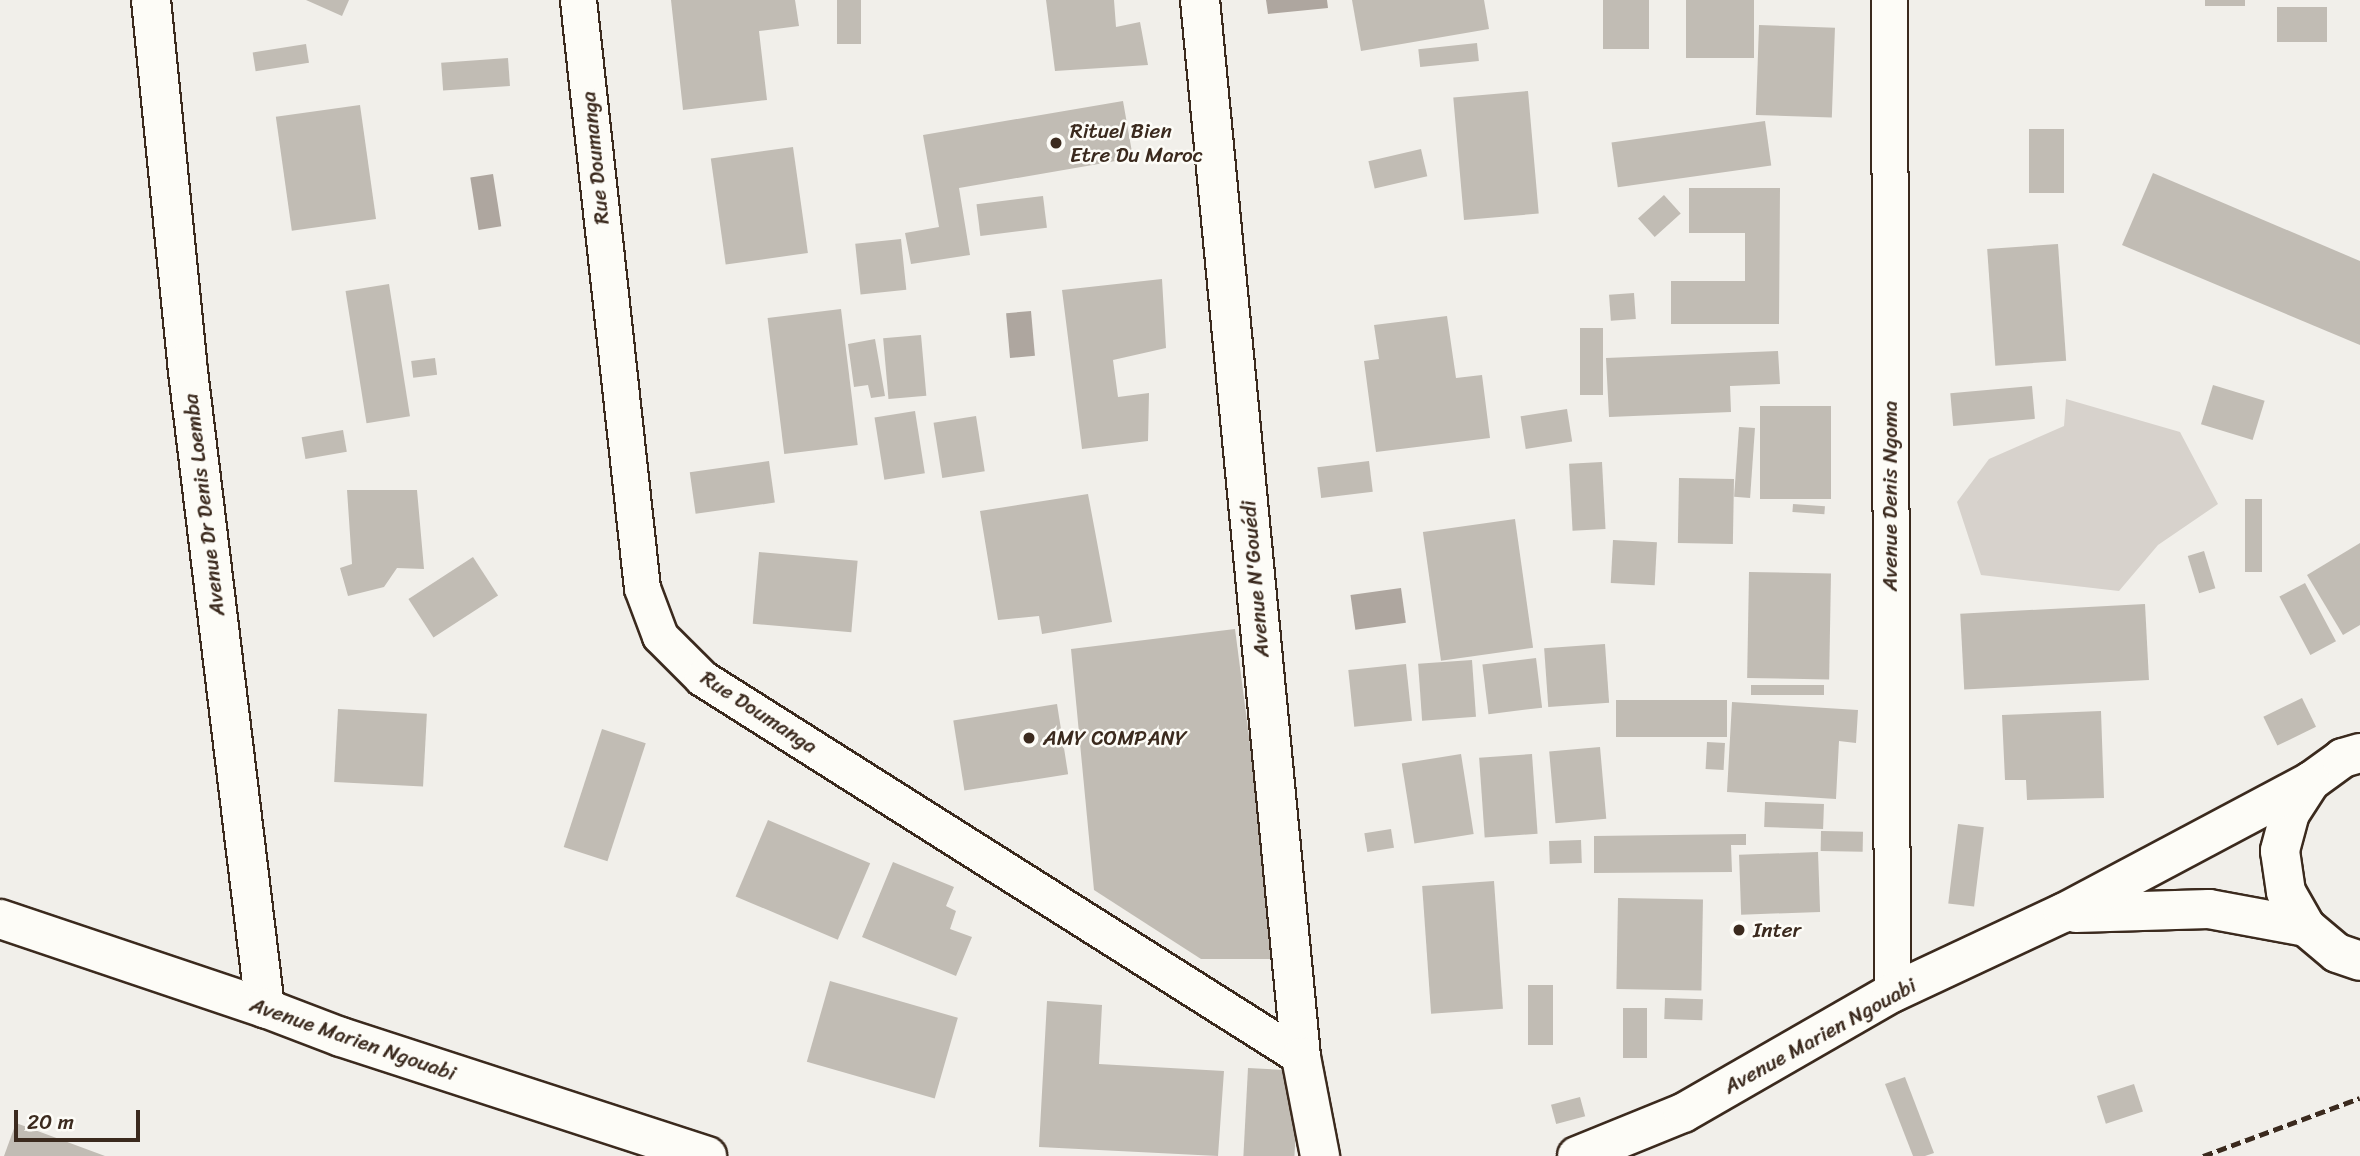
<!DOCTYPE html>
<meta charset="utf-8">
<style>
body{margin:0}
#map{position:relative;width:2360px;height:1156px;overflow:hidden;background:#f1efea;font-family:Sriracha,sans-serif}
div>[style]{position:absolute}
.green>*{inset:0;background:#d7d2cc}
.water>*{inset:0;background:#aea69f;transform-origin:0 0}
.building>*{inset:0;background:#c1bcb4;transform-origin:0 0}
.roads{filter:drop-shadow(2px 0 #3b2a1e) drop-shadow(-2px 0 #3b2a1e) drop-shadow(0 2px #3b2a1e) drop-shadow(0 -2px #3b2a1e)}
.street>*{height:35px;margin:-17.5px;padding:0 17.5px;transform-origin:17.5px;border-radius:17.5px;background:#fdfcf7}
.secondary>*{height:38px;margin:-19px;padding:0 19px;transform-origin:19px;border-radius:19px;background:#fdfcf7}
.primary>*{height:38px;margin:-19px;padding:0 19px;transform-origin:19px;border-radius:19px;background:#fdfcf7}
.rail>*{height:5px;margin-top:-2.5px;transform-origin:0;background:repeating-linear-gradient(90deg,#3b2a1e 0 10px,transparent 0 15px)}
.dots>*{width:19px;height:19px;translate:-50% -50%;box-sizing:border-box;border:4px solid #fdfcf7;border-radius:50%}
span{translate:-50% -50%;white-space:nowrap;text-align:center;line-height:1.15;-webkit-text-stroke:5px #fdfcf7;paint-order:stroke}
.poi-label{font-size:21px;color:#3b2a1e}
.left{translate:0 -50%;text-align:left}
.street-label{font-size:21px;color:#3b2a1e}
.scale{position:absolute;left:14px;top:1110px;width:126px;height:32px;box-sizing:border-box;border:4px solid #3b2a1e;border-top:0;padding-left:9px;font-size:21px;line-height:24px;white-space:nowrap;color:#3b2a1e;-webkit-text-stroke:5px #fdfcf7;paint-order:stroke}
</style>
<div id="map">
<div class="green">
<i style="clip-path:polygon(2066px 399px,2180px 432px,2218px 504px,2158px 545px,2119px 591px,1981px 575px,1957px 502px,1989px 459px,2064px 426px)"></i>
</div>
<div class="water">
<i style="clip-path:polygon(1266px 0,1327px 0,1328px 8px,1268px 14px)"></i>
<i style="left:493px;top:174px;width:53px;height:23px;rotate:81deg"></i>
<i style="left:1031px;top:311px;width:45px;height:25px;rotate:85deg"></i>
<i style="left:1401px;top:588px;width:35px;height:51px;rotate:82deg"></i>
</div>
<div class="building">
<i style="clip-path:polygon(306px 0,349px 0,342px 16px)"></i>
<i style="clip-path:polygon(671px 0,795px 0,799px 26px,759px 31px,767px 100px,683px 110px)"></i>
<i style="left:837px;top:0;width:24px;height:44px"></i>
<i style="clip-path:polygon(1046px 0,1114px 0,1116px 27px,1140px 22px,1148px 65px,1055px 71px)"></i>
<i style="clip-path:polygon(1352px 0,1484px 0,1489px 29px,1361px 51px)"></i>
<i style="left:1603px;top:0;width:46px;height:49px"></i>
<i style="left:1686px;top:0;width:68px;height:58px"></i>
<i style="left:2205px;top:0;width:40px;height:6px"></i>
<i style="left:2277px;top:7px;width:50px;height:35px"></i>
<i style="left:1759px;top:25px;width:76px;height:90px;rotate:2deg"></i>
<i style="left:1477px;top:43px;width:18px;height:59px;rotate:84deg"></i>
<i style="left:306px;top:44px;width:19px;height:54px;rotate:81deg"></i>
<i style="left:508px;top:58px;width:28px;height:67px;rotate:86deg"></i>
<i style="left:1528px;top:91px;width:123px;height:75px;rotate:85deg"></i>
<i style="clip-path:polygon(1123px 101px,1133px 158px,959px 188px,970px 255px,911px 264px,905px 233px,939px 227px,923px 135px)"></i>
<i style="left:360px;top:105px;width:115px;height:85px;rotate:82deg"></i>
<i style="left:1765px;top:121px;width:45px;height:155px;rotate:82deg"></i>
<i style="left:2029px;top:129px;width:35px;height:64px"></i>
<i style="left:793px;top:147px;width:107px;height:83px;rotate:82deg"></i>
<i style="left:1421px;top:149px;width:28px;height:54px;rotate:77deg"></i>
<i style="clip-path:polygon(2153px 173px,2360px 261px,2360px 345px,2122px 245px)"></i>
<i style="clip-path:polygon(1689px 188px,1780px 188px,1779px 324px,1671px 324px,1671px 281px,1745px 281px,1745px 233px,1689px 233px)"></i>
<i style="left:1664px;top:195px;width:25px;height:35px;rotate:48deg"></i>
<i style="left:1043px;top:196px;width:32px;height:67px;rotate:83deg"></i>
<i style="left:901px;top:239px;width:51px;height:46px;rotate:84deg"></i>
<i style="left:2058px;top:244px;width:117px;height:71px;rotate:86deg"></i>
<i style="clip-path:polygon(1162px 279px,1166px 348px,1113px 360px,1118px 397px,1149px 393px,1148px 441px,1082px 449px,1062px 290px)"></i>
<i style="left:389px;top:284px;width:134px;height:44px;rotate:81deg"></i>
<i style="left:1634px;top:293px;width:26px;height:25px;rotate:86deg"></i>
<i style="left:841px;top:309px;width:137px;height:74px;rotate:83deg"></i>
<i style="clip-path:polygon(1447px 316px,1456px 378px,1482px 375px,1490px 438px,1376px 452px,1364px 361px,1379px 359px,1374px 325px)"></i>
<i style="left:1580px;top:328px;width:23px;height:67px"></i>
<i style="left:921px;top:335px;width:61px;height:38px;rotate:85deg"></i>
<i style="clip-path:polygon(875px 339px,885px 396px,871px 398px,868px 385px,854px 387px,848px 344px)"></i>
<i style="clip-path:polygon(1778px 351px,1780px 384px,1730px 386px,1731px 412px,1609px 417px,1606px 358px)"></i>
<i style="left:435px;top:358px;width:17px;height:24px;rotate:83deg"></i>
<i style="left:2213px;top:385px;width:54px;height:41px;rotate:17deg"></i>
<i style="left:2032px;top:386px;width:33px;height:82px;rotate:85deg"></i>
<i style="left:1760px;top:406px;width:71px;height:93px"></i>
<i style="left:1567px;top:409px;width:33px;height:47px;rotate:81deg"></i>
<i style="left:915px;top:411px;width:63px;height:41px;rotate:81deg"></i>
<i style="left:976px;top:416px;width:56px;height:43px;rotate:81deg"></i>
<i style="left:1739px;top:427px;width:16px;height:70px;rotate:4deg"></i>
<i style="left:343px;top:430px;width:22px;height:42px;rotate:80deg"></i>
<i style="left:769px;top:461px;width:42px;height:80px;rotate:82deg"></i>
<i style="left:1369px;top:461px;width:31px;height:52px;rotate:83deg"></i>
<i style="left:1602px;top:462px;width:67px;height:33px;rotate:87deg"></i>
<i style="left:1679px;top:478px;width:55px;height:65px;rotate:1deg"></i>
<i style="clip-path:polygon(347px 490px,417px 490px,424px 569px,397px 568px,384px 587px,348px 596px,340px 568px,352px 564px)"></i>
<i style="clip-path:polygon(1088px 494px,1112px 622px,1042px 634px,1039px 616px,998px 620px,980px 511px)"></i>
<i style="left:2245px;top:499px;width:17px;height:73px"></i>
<i style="left:1793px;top:504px;width:32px;height:8px;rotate:4deg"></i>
<i style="left:1515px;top:519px;width:130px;height:93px;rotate:82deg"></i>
<i style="left:1613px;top:540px;width:44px;height:43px;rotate:3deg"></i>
<i style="clip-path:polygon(2360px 543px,2360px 625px,2343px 635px,2307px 575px)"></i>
<i style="left:2204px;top:551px;width:39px;height:17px;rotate:73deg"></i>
<i style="left:759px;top:552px;width:99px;height:72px;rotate:5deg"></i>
<i style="left:473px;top:557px;width:46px;height:77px;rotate:57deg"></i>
<i style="left:1749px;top:572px;width:82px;height:106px;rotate:1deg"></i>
<i style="left:2305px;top:583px;width:66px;height:29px;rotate:62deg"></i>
<i style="left:2145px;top:604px;width:76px;height:185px;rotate:87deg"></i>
<i style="clip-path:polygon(1235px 629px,1278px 959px,1201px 959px,1094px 890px,1071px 649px)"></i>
<i style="left:1605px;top:644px;width:59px;height:61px;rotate:86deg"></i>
<i style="left:1536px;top:658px;width:50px;height:54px;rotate:83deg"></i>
<i style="left:1472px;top:660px;width:57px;height:54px;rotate:86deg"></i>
<i style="left:1406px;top:664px;width:57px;height:58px;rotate:84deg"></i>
<i style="left:1751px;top:685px;width:73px;height:10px"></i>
<i style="left:2302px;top:698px;width:32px;height:43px;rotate:64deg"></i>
<i style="left:1727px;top:700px;width:37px;height:111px;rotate:90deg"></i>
<i style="clip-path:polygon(1732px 702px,1858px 710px,1856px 743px,1839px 741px,1836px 799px,1727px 792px)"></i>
<i style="left:1057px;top:704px;width:71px;height:105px;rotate:81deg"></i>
<i style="left:338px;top:709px;width:89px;height:73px;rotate:3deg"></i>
<i style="clip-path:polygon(2101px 711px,2104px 798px,2027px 800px,2026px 780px,2005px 780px,2002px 715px)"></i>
<i style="left:602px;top:729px;width:46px;height:124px;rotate:18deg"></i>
<i style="left:1707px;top:742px;width:18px;height:27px;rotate:3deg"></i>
<i style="left:1600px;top:747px;width:72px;height:51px;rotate:85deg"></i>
<i style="left:1461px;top:754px;width:81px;height:60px;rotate:81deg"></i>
<i style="left:1532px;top:754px;width:80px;height:53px;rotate:86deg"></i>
<i style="left:1765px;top:802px;width:59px;height:25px;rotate:2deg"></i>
<i style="left:768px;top:820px;width:111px;height:83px;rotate:23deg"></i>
<i style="left:1958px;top:824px;width:26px;height:80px;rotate:7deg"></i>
<i style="left:1391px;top:829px;width:19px;height:27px;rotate:81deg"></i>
<i style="left:1821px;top:831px;width:42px;height:20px;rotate:1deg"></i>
<i style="clip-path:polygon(1746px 834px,1746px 845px,1731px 845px,1732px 872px,1594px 873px,1594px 836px)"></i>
<i style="left:1581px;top:840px;width:23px;height:32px;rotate:88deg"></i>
<i style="left:1818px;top:852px;width:60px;height:79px;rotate:88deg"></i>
<i style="clip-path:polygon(893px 862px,954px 887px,946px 906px,956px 911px,950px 929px,972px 937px,956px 976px,862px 937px)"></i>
<i style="left:1494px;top:881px;width:128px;height:72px;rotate:86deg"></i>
<i style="left:1618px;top:898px;width:85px;height:91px;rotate:1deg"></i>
<i style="left:830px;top:981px;width:133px;height:84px;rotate:16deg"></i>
<i style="left:1528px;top:985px;width:25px;height:60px"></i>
<i style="left:1665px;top:998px;width:38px;height:21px;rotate:2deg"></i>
<i style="clip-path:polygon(1047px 1001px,1102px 1005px,1099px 1064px,1224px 1071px,1218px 1156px,1039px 1147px)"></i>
<i style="left:1623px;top:1008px;width:24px;height:50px"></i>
<i style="left:1248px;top:1068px;width:51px;height:88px;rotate:3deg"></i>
<i style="clip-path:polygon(1905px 1077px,1934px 1153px,1925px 1156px,1913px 1156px,1885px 1084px)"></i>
<i style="left:2134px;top:1084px;width:29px;height:39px;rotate:72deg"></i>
<i style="left:1580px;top:1097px;width:20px;height:30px;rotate:75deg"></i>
<i style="clip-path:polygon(16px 1123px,105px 1156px,4px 1156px)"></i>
</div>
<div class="roads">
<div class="street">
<i style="left:578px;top:0;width:591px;rotate:83.79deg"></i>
<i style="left:642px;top:588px;width:51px;rotate:69.4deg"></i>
<i style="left:660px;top:636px;width:59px;rotate:45deg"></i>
<i style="left:702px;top:678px;width:709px;rotate:32.32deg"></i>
<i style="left:1889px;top:0;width:993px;rotate:89.83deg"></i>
</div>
<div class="secondary">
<i style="left:151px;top:0;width:365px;rotate:84.3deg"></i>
<i style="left:187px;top:363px;width:650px;rotate:83.1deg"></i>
<i style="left:1200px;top:0;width:1062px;rotate:84.54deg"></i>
<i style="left:1301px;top:1057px;width:101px;rotate:79.1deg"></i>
</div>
<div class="primary">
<i style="left:2360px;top:753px;width:18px;rotate:164deg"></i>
<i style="left:2343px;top:758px;width:39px;rotate:144deg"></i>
<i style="left:2311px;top:781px;width:38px;rotate:123deg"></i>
<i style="left:2290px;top:813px;width:39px;rotate:105deg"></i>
<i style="left:2280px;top:851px;width:41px;rotate:81.7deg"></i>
<i style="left:2286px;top:892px;width:40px;rotate:60.3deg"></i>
<i style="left:2306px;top:927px;width:40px;rotate:40deg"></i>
<i style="left:2337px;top:953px;width:24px;rotate:19deg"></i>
<i style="left:2076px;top:913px;width:133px;rotate:-1.7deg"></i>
<i style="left:2209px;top:909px;width:99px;rotate:10.5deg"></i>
<i style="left:0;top:919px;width:280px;rotate:18.6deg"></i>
<i style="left:265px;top:1008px;width:81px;rotate:20.9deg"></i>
<i style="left:341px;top:1037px;width:385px;rotate:18deg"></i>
<i style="left:1577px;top:1156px;width:114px;rotate:-22.1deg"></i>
<i style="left:1683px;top:1113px;width:241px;rotate:-29.9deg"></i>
<i style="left:1892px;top:993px;width:189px;rotate:-25.1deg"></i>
<i style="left:2063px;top:913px;width:281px;rotate:-28deg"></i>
</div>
</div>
<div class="rail">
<i style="left:2203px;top:1156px;width:167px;rotate:-20.3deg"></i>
</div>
<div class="dots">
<i style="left:1056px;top:143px;background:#3b2a1e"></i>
<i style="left:1029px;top:738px;background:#3b2a1e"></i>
<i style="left:1739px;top:930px;background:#3b2a1e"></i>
</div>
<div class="poi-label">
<span class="left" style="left:1070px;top:143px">Rituel Bien<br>Etre Du Maroc</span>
<span class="left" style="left:1043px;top:738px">AMY COMPANY</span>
<span class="left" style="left:1753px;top:930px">Inter</span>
</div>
<div class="street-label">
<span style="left:595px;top:158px;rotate:-96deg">Rue Doumanga</span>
<span style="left:1890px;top:496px;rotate:-90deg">Avenue Denis Ngoma</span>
<span style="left:204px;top:505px;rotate:-97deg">Avenue Dr Denis Loemba</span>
<span style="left:1255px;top:579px;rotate:-95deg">Avenue N'Gouédi</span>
<span style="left:759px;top:712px;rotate:33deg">Rue Doumanga</span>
<span style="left:1820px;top:1036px;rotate:-29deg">Avenue Marien Ngouabi</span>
<span style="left:353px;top:1039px;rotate:19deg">Avenue Marien Ngouabi</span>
</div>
<div class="scale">20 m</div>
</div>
